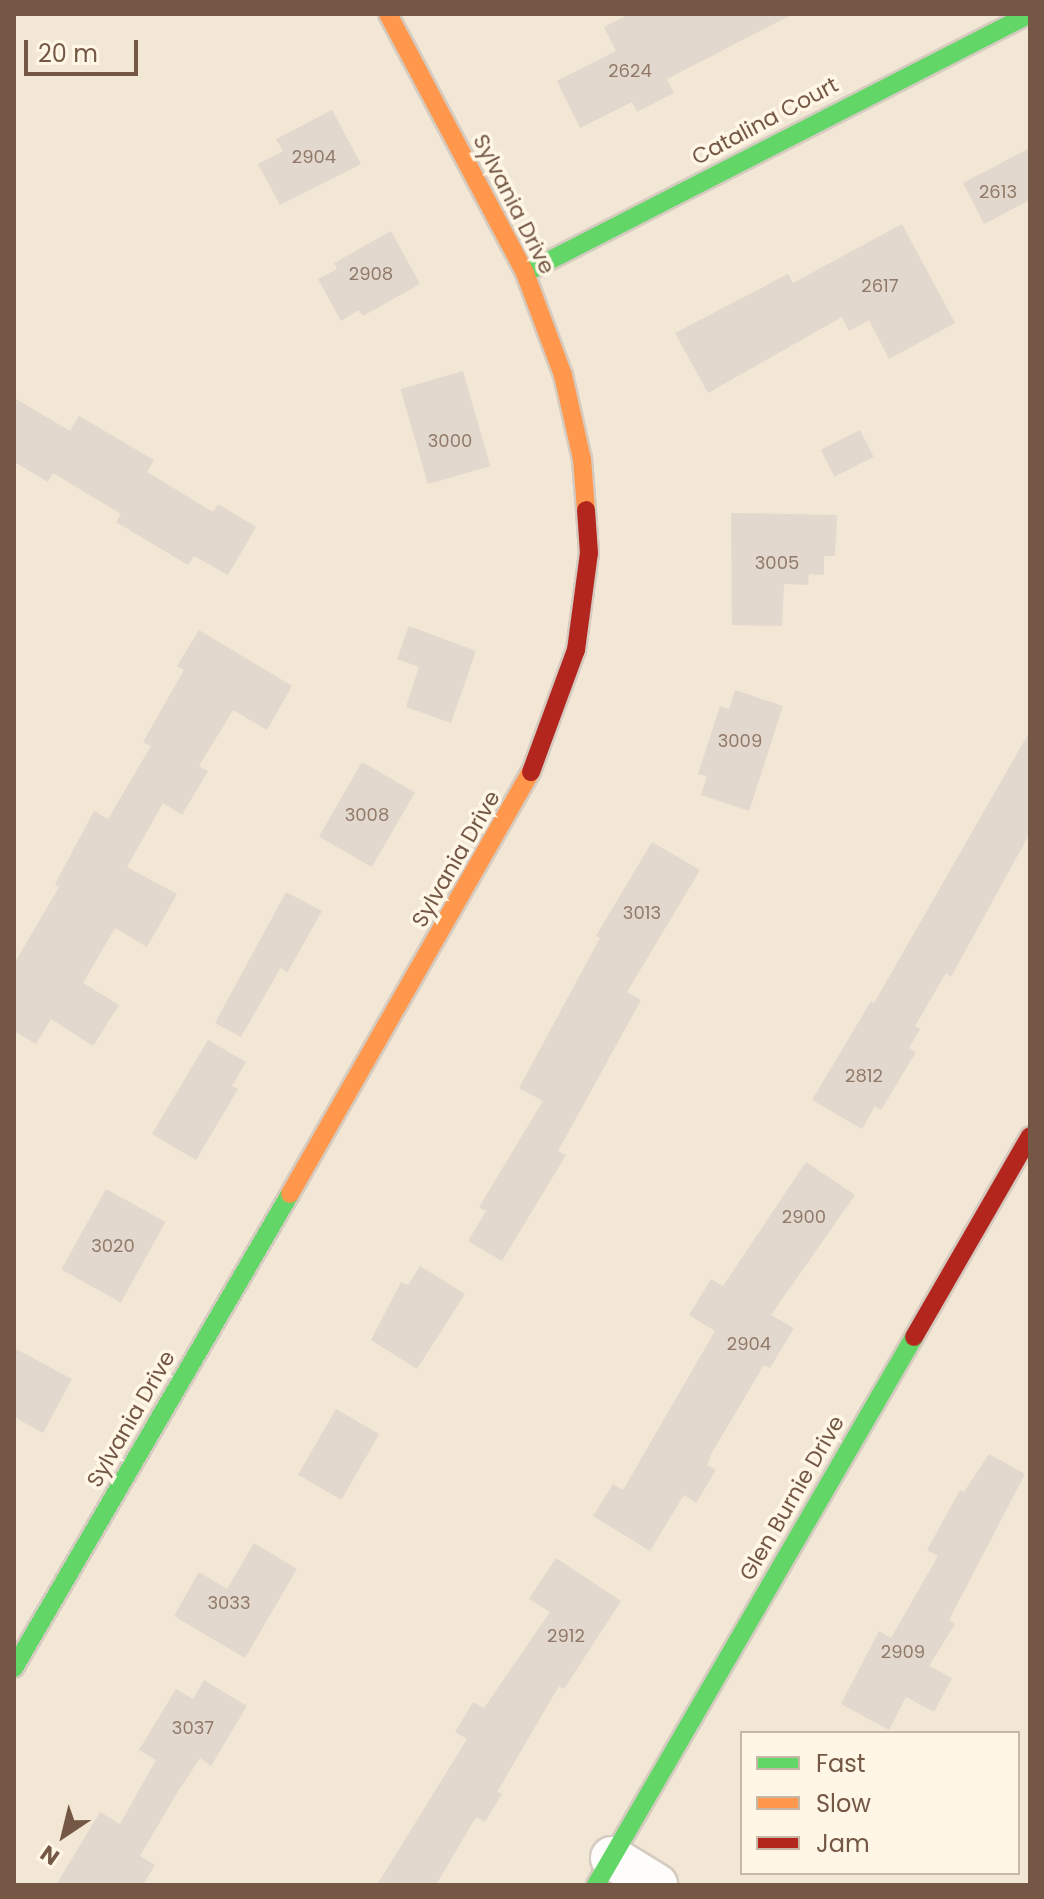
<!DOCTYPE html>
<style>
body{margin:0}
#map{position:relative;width:1044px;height:1899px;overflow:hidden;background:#f6f0e5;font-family:Poppins,sans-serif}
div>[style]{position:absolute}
.residential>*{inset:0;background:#f2e6d4}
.building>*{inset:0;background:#e2d8cd;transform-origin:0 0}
.roads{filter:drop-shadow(2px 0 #d5cbc0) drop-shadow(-2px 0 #d5cbc0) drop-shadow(0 2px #d5cbc0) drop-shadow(0 -2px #d5cbc0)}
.street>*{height:42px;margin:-21px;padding:0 21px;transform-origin:21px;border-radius:21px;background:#fefdfb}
.fast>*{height:18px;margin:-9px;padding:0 9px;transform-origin:9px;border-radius:9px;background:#63d668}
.slow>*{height:18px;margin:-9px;padding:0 9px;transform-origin:9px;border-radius:9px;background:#ff974d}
.jam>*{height:18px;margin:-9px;padding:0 9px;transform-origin:9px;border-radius:9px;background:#b3261e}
span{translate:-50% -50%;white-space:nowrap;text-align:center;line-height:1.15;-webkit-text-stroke:7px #fff6e5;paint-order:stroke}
.number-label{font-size:18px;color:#917a69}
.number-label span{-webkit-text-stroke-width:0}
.street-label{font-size:22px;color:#745845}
.frame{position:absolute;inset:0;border:16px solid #745845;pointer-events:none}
.legend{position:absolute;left:740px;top:1731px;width:280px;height:144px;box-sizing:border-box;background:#fff6e5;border:2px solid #c7b7a5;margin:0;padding:10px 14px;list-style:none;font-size:24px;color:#745845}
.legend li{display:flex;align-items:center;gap:16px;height:40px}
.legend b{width:40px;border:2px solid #c7b7a5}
.north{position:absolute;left:24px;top:1795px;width:80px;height:80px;-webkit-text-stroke:6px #fff6e5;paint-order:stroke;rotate:215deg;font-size:22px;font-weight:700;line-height:32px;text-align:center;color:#745845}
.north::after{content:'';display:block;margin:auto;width:28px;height:36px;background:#745845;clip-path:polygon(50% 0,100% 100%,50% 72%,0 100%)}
.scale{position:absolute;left:24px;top:40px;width:114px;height:36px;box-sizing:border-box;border:4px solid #745845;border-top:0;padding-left:10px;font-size:24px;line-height:28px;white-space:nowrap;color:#745845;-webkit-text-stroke:6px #fff6e5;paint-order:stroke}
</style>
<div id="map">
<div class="residential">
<i style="clip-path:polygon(evenodd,14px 14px,1030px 14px,1030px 1885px,14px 1885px,14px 14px,742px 1733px,1018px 1733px,1018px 1873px,742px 1873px,742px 1733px)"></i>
</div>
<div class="building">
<i style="clip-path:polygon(629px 14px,793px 14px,667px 79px,674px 93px,637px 112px,632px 102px,580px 128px,557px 81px,616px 51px,604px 27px)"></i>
<i style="clip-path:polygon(332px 110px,361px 164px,280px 205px,258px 164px,283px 151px,276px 139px)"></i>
<i style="clip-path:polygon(1030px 148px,1030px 200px,984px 224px,963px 183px)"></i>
<i style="clip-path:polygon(902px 224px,955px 323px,889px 359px,869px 320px,849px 331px,842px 317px,708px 393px,675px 333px,788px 274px,793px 283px)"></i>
<i style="clip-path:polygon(391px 231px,420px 284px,363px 316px,359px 310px,341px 321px,318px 279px,337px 269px,334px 263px)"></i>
<i style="left:463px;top:371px;width:99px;height:65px;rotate:74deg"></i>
<i style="clip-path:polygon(14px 398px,70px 431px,79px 416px,154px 460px,147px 472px,213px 512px,218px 504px,256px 527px,228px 575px,194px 556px,188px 565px,116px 522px,121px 514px,53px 473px,48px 482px,14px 462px)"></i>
<i style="left:860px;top:430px;width:30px;height:44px;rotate:63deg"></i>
<i style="clip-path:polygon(731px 513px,837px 515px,835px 556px,824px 556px,824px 575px,809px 574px,808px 585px,784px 584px,782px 626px,732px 625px)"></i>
<i style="clip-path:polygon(409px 626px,476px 651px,451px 723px,406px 707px,419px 667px,397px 659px)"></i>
<i style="clip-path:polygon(199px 630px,292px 686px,267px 730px,233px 710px,199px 766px,208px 771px,182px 815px,163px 803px,127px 867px,177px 894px,147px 947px,115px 928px,83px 983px,119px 1005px,93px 1046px,51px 1019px,36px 1044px,14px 1031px,14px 964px,59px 887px,55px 884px,94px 811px,108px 819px,151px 746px,143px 742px,184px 670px,177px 666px)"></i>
<i style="clip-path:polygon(735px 690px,783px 706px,749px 811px,701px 795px,707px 776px,698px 774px,720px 706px,729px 709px)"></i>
<i style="clip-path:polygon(1030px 731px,1030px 833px,951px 977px,946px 973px,915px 1026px,920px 1029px,909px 1048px,916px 1052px,881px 1110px,875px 1106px,862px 1129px,812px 1100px,871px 1001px,874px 1003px)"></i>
<i style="left:362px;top:762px;width:61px;height:86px;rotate:30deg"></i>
<i style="clip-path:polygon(652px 842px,700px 870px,627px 992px,641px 1000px,558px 1151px,566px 1155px,502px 1261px,468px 1241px,486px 1211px,479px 1207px,543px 1101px,519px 1088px,600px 938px,596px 936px)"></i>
<i style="clip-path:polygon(286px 892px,322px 911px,287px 973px,281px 967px,241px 1037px,215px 1023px)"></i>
<i style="clip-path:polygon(208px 1040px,246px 1062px,232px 1086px,238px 1089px,196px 1160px,152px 1134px)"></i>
<i style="clip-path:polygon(806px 1162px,855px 1195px,771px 1315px,794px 1328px,770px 1368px,764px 1365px,711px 1454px,707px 1465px,716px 1470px,696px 1503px,684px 1495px,650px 1551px,593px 1516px,613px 1484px,623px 1490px,715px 1331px,689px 1315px,711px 1279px,723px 1286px)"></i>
<i style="left:106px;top:1189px;width:68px;height:92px;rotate:29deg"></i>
<i style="clip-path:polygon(420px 1266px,465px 1294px,417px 1369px,371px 1340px,401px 1282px,408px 1285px)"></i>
<i style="clip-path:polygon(14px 1348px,72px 1379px,43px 1433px,14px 1417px)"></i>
<i style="left:336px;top:1409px;width:50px;height:76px;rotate:30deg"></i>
<i style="clip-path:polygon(989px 1454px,1025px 1474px,949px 1620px,955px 1624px,929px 1666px,952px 1678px,934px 1712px,906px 1697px,889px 1730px,841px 1704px,879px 1631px,891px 1638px,938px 1556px,927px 1550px,960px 1490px,964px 1492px)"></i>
<i style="clip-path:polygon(254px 1543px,297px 1569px,245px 1658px,174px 1616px,199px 1572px,227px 1589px)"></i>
<i style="clip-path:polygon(556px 1558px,621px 1601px,564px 1689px,559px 1686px,497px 1792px,502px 1794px,485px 1822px,476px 1817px,436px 1885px,377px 1885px,467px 1739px,455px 1732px,473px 1702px,484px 1708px,550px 1612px,529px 1599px)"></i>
<i style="clip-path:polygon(204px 1680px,247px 1706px,211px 1766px,200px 1758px,177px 1793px,140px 1856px,155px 1865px,143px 1885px,56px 1885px,100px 1812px,120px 1824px,156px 1760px,139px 1750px,176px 1689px,193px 1699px)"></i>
</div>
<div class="roads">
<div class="street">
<i style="left:612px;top:1858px;width:52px;rotate:31.5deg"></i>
</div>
<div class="fast">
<i style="left:525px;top:273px;width:568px;rotate:-27.15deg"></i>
<i style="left:14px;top:1668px;width:548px;rotate:-59.79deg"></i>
<i style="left:596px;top:1885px;width:634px;rotate:-59.87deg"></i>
</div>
<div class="slow">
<i style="left:388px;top:14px;width:293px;rotate:62.1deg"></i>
<i style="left:525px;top:273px;width:109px;rotate:69.6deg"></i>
<i style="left:563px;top:375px;width:86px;rotate:77.3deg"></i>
<i style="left:582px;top:459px;width:51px;rotate:85.5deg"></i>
<i style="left:290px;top:1194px;width:486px;rotate:-60.3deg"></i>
</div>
<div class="jam">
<i style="left:531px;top:772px;width:130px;rotate:-69.8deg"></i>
<i style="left:576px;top:650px;width:98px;rotate:-82.4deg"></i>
<i style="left:589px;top:553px;width:43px;rotate:-94deg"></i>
<i style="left:914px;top:1337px;width:232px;rotate:-60deg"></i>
</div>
</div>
<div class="number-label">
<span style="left:630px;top:71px">2624</span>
<span style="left:314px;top:157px">2904</span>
<span style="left:998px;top:192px">2613</span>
<span style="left:371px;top:274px">2908</span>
<span style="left:880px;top:286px">2617</span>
<span style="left:450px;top:441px">3000</span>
<span style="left:777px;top:563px">3005</span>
<span style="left:740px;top:741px">3009</span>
<span style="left:367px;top:815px">3008</span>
<span style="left:642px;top:913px">3013</span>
<span style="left:864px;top:1076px">2812</span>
<span style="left:804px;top:1217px">2900</span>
<span style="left:113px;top:1246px">3020</span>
<span style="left:749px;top:1344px">2904</span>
<span style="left:229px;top:1603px">3033</span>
<span style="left:566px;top:1636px">2912</span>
<span style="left:903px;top:1652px">2909</span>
<span style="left:193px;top:1728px">3037</span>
</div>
<div class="street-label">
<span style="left:765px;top:121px;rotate:-28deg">Catalina Court</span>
<span style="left:514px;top:204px;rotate:63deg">Sylvania Drive</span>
<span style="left:456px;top:859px;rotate:-60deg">Sylvania Drive</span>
<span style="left:131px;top:1419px;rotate:-60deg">Sylvania Drive</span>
<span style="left:792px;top:1498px;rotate:-60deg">Glen Burnie Drive</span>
</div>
<div class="frame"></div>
<ul class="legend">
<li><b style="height:10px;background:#63d668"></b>Fast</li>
<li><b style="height:10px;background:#ff974d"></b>Slow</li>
<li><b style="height:10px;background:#b3261e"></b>Jam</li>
</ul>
<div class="north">N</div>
<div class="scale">20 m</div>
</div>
